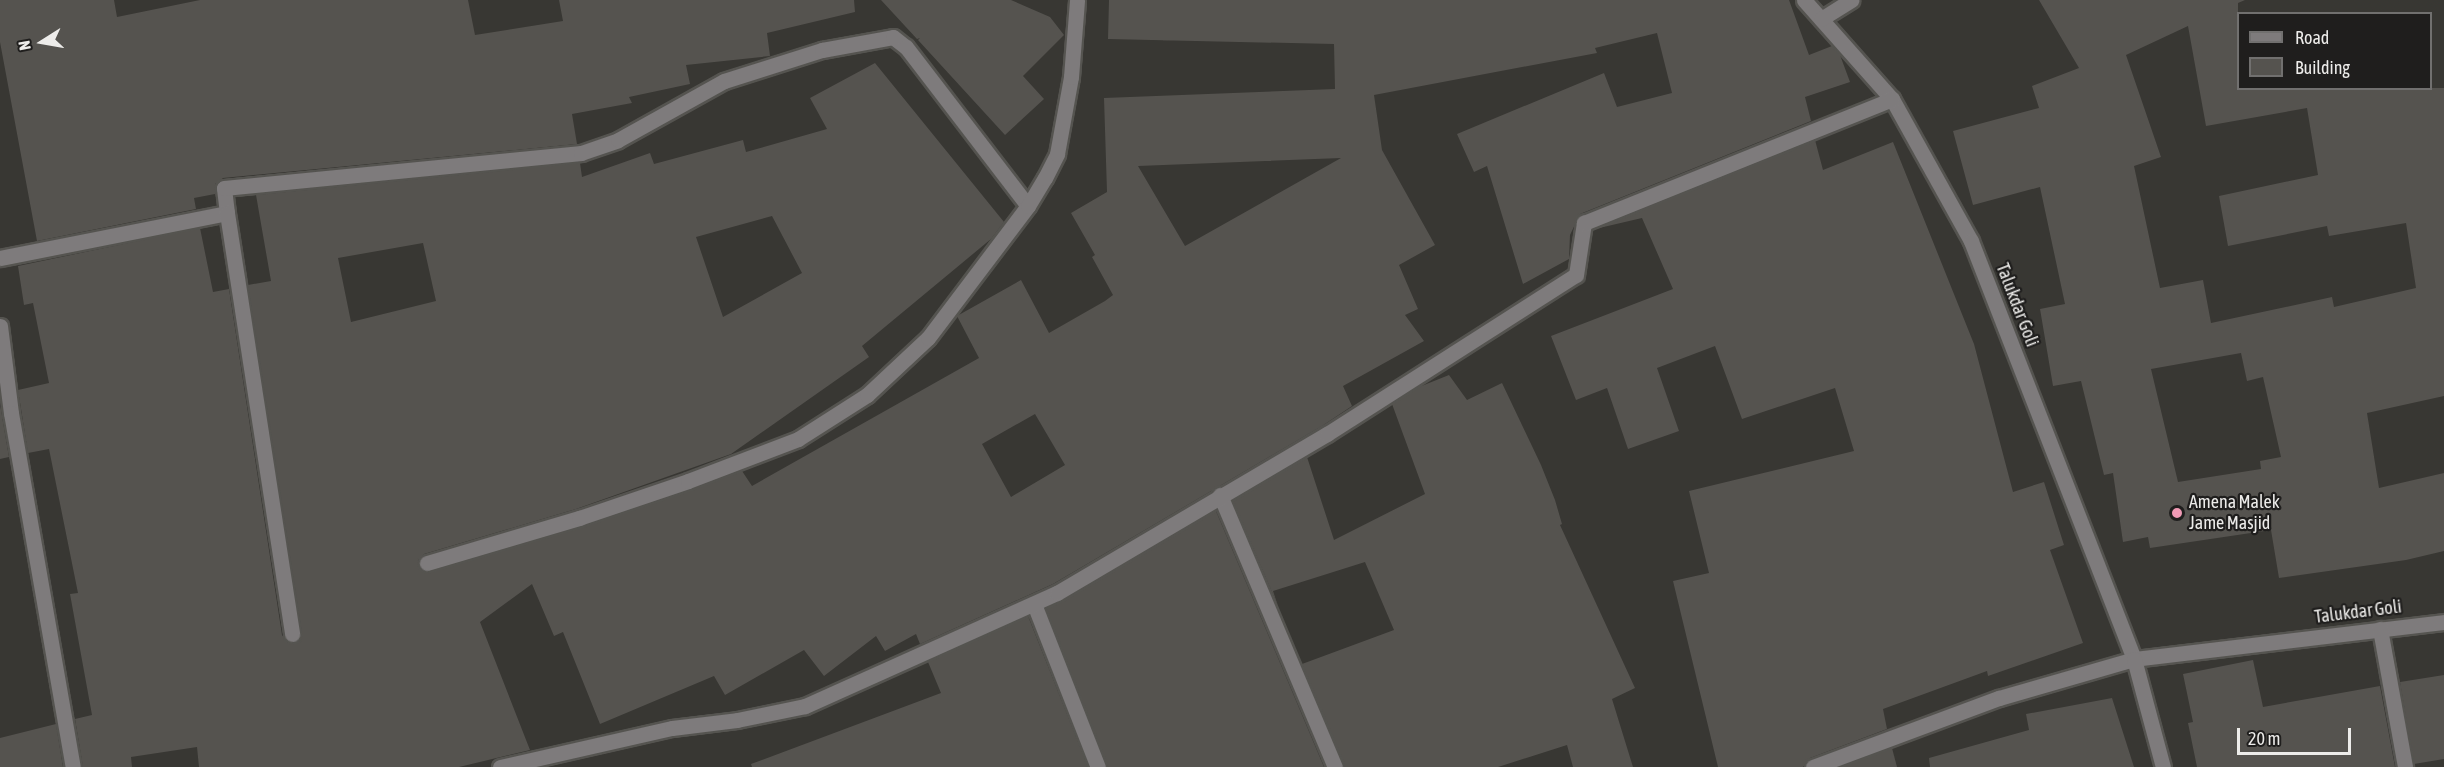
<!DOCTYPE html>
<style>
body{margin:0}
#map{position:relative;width:2444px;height:767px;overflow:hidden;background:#383733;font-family:"Asap Condensed",sans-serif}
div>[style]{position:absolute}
.building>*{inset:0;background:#55534f}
.roads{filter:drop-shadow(2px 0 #555450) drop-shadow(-2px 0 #555450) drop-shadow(0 2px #555450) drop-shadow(0 -2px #555450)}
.minor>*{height:15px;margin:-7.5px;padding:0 7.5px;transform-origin:7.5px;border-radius:7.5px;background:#7e7b7c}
.dots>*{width:16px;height:16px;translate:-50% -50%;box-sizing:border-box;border:3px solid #1f1e1d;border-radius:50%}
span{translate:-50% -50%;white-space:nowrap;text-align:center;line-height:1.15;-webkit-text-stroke:4.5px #1f1e1d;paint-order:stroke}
.street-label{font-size:18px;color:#edecea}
.poi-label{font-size:18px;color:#edecea}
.left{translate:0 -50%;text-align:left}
.legend{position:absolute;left:2237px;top:12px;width:195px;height:78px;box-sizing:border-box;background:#1f1e1d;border:2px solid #71706f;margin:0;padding:8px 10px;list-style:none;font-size:18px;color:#edecea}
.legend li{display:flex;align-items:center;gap:12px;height:30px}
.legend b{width:30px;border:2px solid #71706f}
.north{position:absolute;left:12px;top:12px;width:60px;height:60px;-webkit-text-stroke:4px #1f1e1d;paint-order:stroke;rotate:259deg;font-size:16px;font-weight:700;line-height:24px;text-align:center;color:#edecea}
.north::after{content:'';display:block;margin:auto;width:21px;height:27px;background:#edecea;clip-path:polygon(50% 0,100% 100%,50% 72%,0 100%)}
.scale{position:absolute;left:2237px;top:728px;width:114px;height:27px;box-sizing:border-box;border:3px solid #edecea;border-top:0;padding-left:8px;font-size:18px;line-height:21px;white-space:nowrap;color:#edecea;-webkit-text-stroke:4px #1f1e1d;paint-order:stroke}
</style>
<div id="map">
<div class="building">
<i style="clip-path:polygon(0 0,114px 0,117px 17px,200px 0,468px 0,475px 35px,563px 21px,559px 0,854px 0,855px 12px,767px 33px,770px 56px,686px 65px,690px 84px,629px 97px,632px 103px,572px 114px,577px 144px,223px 178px,215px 184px,215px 194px,194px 198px,196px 209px,37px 241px,0 42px)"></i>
<i style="clip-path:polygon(881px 0,1011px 0,1050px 17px,1064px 35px,1023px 76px,1044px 99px,1005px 135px,918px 40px,920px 38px,917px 39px)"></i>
<i style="clip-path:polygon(evenodd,1109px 0,1789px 0,1809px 55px,1832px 46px,1840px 55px,1850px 82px,1805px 97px,1811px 121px,1580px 214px,1570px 235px,1569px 259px,1523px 284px,1487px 166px,1474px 172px,1457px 134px,1604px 73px,1617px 107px,1672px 93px,1657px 33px,1595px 48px,1597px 53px,1374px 95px,1382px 150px,1435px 245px,1399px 265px,1418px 309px,1405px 315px,1424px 341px,1343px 386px,1352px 406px,1322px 426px,1053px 584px,920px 644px,916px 634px,885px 651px,876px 636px,824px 676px,804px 650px,725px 695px,714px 676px,600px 724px,563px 632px,554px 636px,532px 584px,480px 622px,530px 750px,459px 767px,199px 767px,197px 747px,131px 757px,132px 767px,83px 767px,75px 719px,92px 715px,70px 594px,78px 593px,49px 449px,28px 453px,18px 390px,49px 383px,33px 303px,24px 305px,18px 266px,200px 228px,213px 292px,229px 289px,282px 635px,288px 643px,294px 643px,301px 638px,302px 633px,248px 285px,271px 281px,256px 195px,580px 163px,582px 177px,650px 153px,654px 164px,743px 140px,746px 152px,827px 129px,810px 98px,875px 63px,1004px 222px,991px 239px,862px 346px,869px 357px,731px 454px,576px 509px,424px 554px,418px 560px,418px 566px,424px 572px,430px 572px,582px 527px,742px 471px,752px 486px,979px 358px,957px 316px,1021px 280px,1049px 333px,1105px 301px,1113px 295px,1092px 257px,1095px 255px,1071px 213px,1107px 192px,1104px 98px,1335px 89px,1334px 44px,1108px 39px,1109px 0,1341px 158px,1185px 246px,1138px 166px,1341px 158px,1109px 0,772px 216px,802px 273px,723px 317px,696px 237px,772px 216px,1109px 0,423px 243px,436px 301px,351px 322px,338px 258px,423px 243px,1109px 0,1035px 414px,1065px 465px,1011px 497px,982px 444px,1035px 414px)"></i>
<i style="clip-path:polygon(evenodd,2039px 0,2245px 0,2238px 3px,2238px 88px,2444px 88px,2444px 396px,2367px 413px,2379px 488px,2444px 473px,2444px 551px,2406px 560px,2279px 578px,2271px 530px,2150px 548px,2148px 537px,2123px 542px,2113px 473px,2104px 475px,2081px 381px,2053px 386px,2040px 309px,2065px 304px,2040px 187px,1973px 205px,1953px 131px,2039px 108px,2032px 86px,2079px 68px,2039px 0,2188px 26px,2206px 126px,2307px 108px,2318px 175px,2219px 196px,2228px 246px,2327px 226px,2329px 236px,2406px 223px,2416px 288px,2334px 307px,2332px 297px,2211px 323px,2203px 280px,2160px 288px,2134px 166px,2161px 157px,2126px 55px,2188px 26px,2039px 0,2241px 353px,2247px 381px,2263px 377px,2281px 457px,2260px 461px,2261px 469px,2178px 482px,2151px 369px,2241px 353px)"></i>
<i style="clip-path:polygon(1815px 140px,1823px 170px,1893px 142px,1974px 344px,2013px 492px,2044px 482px,2064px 545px,2050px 550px,2083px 643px,1988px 676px,1987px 671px,1883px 709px,1887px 729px,1810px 758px,1803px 767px,1718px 767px,1673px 581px,1709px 573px,1689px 491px,1854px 451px,1835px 388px,1742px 419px,1715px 346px,1657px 368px,1679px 431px,1628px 449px,1607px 388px,1576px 400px,1551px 336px,1673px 289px,1642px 218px,1595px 229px)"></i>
<i style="clip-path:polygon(1449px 375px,1467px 400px,1502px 383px,1541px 465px,1555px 500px,1562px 524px,1560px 525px,1635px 688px,1612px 699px,1633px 767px,1573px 767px,1567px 745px,1498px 767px,1345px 767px,1302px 664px,1394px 630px,1365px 562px,1273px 591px,1278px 606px,1233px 501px,1307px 457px,1334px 540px,1425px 494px,1392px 404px,1419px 387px)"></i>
<i style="clip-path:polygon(0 404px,9px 457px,0 459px)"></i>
<i style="clip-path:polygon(1216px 511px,1324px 767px,1108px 767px,1046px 609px)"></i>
<i style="clip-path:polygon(1028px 616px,1088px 767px,752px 767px,751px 764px,941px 693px,928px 662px)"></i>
<i style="clip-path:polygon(2253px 660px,2263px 707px,2380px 686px,2395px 767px,2197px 767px,2188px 723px,2193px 722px,2183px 674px)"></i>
<i style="clip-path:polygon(2444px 675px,2444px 759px,2414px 764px,2400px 682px)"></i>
<i style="clip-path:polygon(2112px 698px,2134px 767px,1930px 767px,1929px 758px,2029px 730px,2026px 714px)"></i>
<i style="clip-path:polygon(56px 724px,63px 767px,0 767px,0 738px)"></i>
<i style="clip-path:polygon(1892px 748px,1897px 767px,1841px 767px)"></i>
</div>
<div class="roads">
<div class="minor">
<i style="left:1804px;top:0;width:132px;rotate:48.4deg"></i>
<i style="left:1892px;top:99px;width:162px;rotate:60.9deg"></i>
<i style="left:1971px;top:241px;width:449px;rotate:68.7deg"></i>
<i style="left:2134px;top:659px;width:312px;rotate:-6.8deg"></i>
<i style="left:1821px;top:19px;width:36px;rotate:-32deg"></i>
<i style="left:227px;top:213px;width:25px;rotate:-97deg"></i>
<i style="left:224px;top:188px;width:359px;rotate:-5.6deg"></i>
<i style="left:581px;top:153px;width:39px;rotate:-19deg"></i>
<i style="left:618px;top:140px;width:121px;rotate:-29.1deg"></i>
<i style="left:724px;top:81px;width:103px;rotate:-17.6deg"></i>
<i style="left:822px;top:50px;width:72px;rotate:-10.4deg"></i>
<i style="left:893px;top:37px;width:16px;rotate:38deg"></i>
<i style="left:906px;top:47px;width:200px;rotate:52.5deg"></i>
<i style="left:0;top:258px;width:231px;rotate:-11.2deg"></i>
<i style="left:227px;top:213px;width:426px;rotate:81.2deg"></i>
<i style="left:0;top:326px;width:88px;rotate:82.8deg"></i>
<i style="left:11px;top:413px;width:359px;rotate:80.1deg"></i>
<i style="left:1220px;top:495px;width:295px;rotate:67.1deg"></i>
<i style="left:427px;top:563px;width:159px;rotate:-16.5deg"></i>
<i style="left:579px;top:518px;width:115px;rotate:-18.7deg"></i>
<i style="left:688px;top:481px;width:118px;rotate:-20.9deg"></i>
<i style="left:798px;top:439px;width:82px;rotate:-32.5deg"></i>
<i style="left:867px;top:395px;width:83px;rotate:-43.1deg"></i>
<i style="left:928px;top:338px;width:166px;rotate:-52.9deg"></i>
<i style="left:1028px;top:206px;width:33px;rotate:-59deg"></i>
<i style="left:1045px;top:178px;width:27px;rotate:-63deg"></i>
<i style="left:1057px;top:154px;width:78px;rotate:-79.7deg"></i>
<i style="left:1071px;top:77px;width:77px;rotate:-85.5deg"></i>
<i style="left:1034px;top:604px;width:175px;rotate:68.6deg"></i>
<i style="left:2380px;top:629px;width:140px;rotate:79.7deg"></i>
<i style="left:500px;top:767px;width:176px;rotate:-12.8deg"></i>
<i style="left:672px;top:728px;width:65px;rotate:-7deg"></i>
<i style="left:737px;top:720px;width:69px;rotate:-11.6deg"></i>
<i style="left:805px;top:706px;width:276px;rotate:-24.2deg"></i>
<i style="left:1057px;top:593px;width:313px;rotate:-30.5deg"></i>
<i style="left:1327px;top:434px;width:295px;rotate:-32.6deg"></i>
<i style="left:1576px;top:275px;width:53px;rotate:-81.3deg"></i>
<i style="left:1584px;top:223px;width:332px;rotate:-21.9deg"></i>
<i style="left:1813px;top:767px;width:198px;rotate:-20.4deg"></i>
<i style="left:1999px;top:698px;width:141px;rotate:-16.1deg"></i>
<i style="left:2134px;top:659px;width:112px;rotate:75deg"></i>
</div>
</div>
<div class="dots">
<i style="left:2177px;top:513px;background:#f09ab5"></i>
</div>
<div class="street-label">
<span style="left:2017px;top:305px;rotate:69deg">Talukdar Goli</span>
<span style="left:2358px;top:612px;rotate:-7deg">Talukdar Goli</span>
</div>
<div class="poi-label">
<span class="left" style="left:2189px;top:513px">Amena Malek<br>Jame Masjid</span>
</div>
<ul class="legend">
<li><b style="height:8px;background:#7e7b7c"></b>Road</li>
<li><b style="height:16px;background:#55534f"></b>Building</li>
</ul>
<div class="north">N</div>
<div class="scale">20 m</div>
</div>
